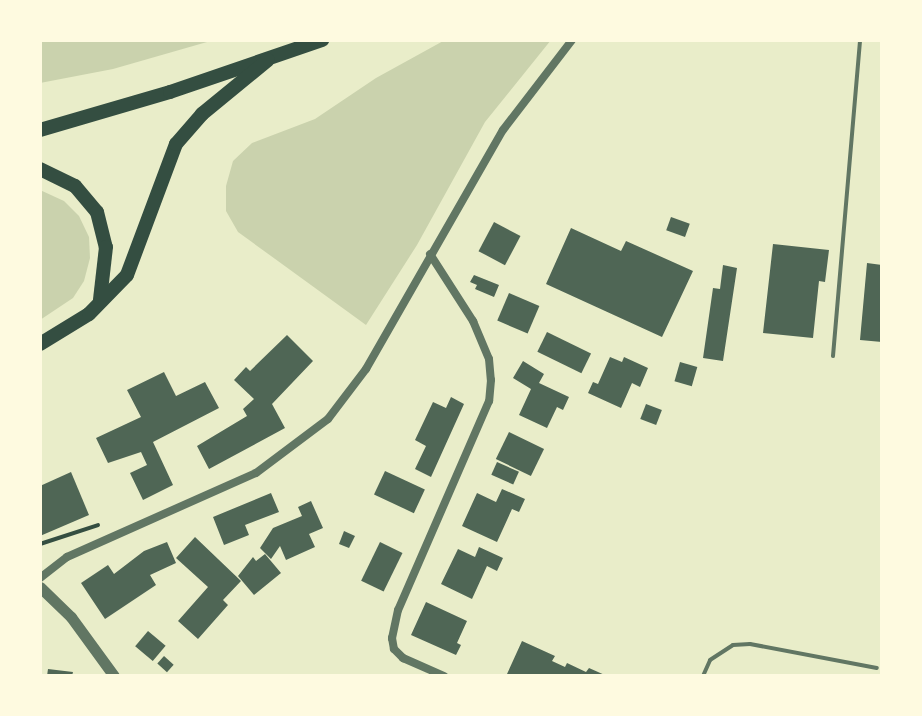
<!DOCTYPE html>
<style>
body{margin:0}
#map{position:relative;width:922px;height:716px;overflow:hidden;background:#e9edc9;font-family:Commissioner,sans-serif}
div>[style]{position:absolute}
.green>*{inset:0;background:#cad2ad}
.building>*{inset:0;background:#4f6655;transform-origin:0 0}
.path>*{height:4px;margin:-2px;padding:0 2px;transform-origin:2px;border-radius:2px;background:#344e41}
.service>*{height:4px;margin:-2px;padding:0 2px;transform-origin:2px;border-radius:2px;background:#617663}
.minor>*{height:8px;margin:-4px;padding:0 4px;transform-origin:4px;border-radius:4px;background:#617663}
.tertiary>*{height:11px;margin:-5.5px;padding:0 5.5px;transform-origin:5.5px;border-radius:5.5px;background:#617663}
.trunk>*{height:14px;margin:-7px;padding:0 7px;transform-origin:7px;border-radius:7px;background:#344e41}
span{translate:-50% -50%;white-space:nowrap;text-align:center;line-height:1.15;-webkit-text-stroke:8px #fefae0;paint-order:stroke}
.frame{position:absolute;inset:0;border:42px solid #fefae0;pointer-events:none}
</style>
<div id="map">
<div class="green">
<i style="clip-path:polygon(40px 40px,214px 40px,113px 69px,40px 83px)"></i>
<i style="clip-path:polygon(445px 40px,551px 40px,485px 122px,417px 245px,366px 325px,238px 232px,226px 211px,226px 186px,233px 161px,252px 143px,315px 119px,376px 78px)"></i>
<i style="clip-path:polygon(40px 190px,64px 201px,79px 216px,89px 237px,90px 258px,84px 281px,73px 298px,40px 320px)"></i>
</div>
<div class="building">
<i style="left:671px;top:217px;width:20px;height:14px;rotate:20deg"></i>
<i style="left:494px;top:222px;width:30px;height:33px;rotate:28deg"></i>
<i style="clip-path:polygon(571px 228px,621px 251px,626px 241px,693px 271px,662px 337px,546px 284px)"></i>
<i style="clip-path:polygon(773px 244px,829px 250px,825px 282px,819px 281px,813px 338px,763px 333px)"></i>
<i style="clip-path:polygon(867px 263px,882px 265px,882px 342px,860px 340px)"></i>
<i style="clip-path:polygon(723px 265px,737px 268px,723px 361px,703px 358px,713px 288px,720px 289px)"></i>
<i style="clip-path:polygon(474px 275px,499px 285px,494px 297px,475px 289px,477px 285px,470px 282px)"></i>
<i style="left:509px;top:293px;width:33px;height:30px;rotate:23deg"></i>
<i style="left:547px;top:332px;width:49px;height:22px;rotate:26deg"></i>
<i style="clip-path:polygon(287px 335px,313px 361px,272px 404px,285px 428px,209px 469px,197px 446px,247px 416px,243px 409px,254px 399px,234px 380px,246px 367px,250px 371px)"></i>
<i style="clip-path:polygon(610px 357px,622px 362px,624px 357px,648px 368px,640px 387px,632px 383px,621px 408px,588px 393px,593px 382px,598px 384px)"></i>
<i style="clip-path:polygon(523px 361px,544px 374px,539px 383px,569px 397px,563px 410px,557px 407px,547px 428px,519px 415px,531px 389px,513px 378px)"></i>
<i style="left:680px;top:362px;width:18px;height:20px;rotate:16deg"></i>
<i style="clip-path:polygon(164px 372px,176px 396px,205px 382px,219px 408px,153px 442px,173px 485px,143px 500px,130px 473px,147px 465px,141px 452px,108px 463px,96px 438px,141px 417px,127px 390px)"></i>
<i style="clip-path:polygon(451px 397px,464px 404px,431px 477px,415px 469px,426px 446px,415px 440px,433px 402px,446px 408px)"></i>
<i style="left:646px;top:404px;width:17px;height:16px;rotate:21deg"></i>
<i style="left:509px;top:432px;width:39px;height:30px;rotate:26deg"></i>
<i style="left:497px;top:462px;width:24px;height:14px;rotate:24deg"></i>
<i style="left:385px;top:471px;width:44px;height:26px;rotate:25deg"></i>
<i style="clip-path:polygon(71px 472px,89px 515px,40px 536px,40px 486px)"></i>
<i style="clip-path:polygon(502px 489px,525px 499px,519px 512px,512px 509px,497px 542px,462px 526px,477px 493px,496px 502px)"></i>
<i style="clip-path:polygon(271px 493px,279px 512px,245px 525px,249px 535px,224px 545px,213px 517px)"></i>
<i style="clip-path:polygon(311px 501px,323px 528px,309px 534px,315px 547px,286px 560px,280px 546px,271px 559px,260px 548px,273px 528px,302px 516px,298px 507px)"></i>
<i style="clip-path:polygon(344px 531px,355px 536px,349px 548px,339px 544px)"></i>
<i style="clip-path:polygon(195px 537px,241px 581px,223px 600px,228px 605px,198px 639px,178px 621px,208px 587px,176px 558px)"></i>
<i style="clip-path:polygon(167px 542px,176px 563px,150px 575px,156px 585px,105px 619px,81px 583px,108px 565px,114px 574px,144px 551px)"></i>
<i style="left:380px;top:542px;width:25px;height:43px;rotate:26deg"></i>
<i style="clip-path:polygon(479px 547px,503px 558px,497px 571px,487px 566px,472px 599px,441px 584px,458px 549px,475px 557px)"></i>
<i style="clip-path:polygon(265px 554px,281px 573px,254px 595px,238px 576px,253px 557px,256px 561px)"></i>
<i style="clip-path:polygon(426px 602px,467px 621px,457px 643px,461px 645px,456px 655px,411px 635px)"></i>
<i style="left:148px;top:631px;width:23px;height:20px;rotate:40deg"></i>
<i style="clip-path:polygon(522px 641px,555px 656px,552px 661px,565px 667px,567px 663px,586px 672px,589px 668px,607px 676px,512px 676px,507px 674px)"></i>
<i style="left:164px;top:656px;width:13px;height:10px;rotate:42deg"></i>
<i style="clip-path:polygon(48px 669px,73px 672px,72px 676px,47px 676px)"></i>
</div>
<div class="path">
<i style="left:40px;top:544px;width:61px;rotate:-18.1deg"></i>
</div>
<div class="service">
<i style="left:833px;top:356px;width:317px;rotate:-85.1deg"></i>
<i style="left:703px;top:676px;width:17px;rotate:-66deg"></i>
<i style="left:710px;top:660px;width:27px;rotate:-33deg"></i>
<i style="left:733px;top:645px;width:17px;rotate:-3deg"></i>
<i style="left:750px;top:644px;width:129px;rotate:10.7deg"></i>
</div>
<div class="minor">
<i style="left:430px;top:254px;width:80px;rotate:57.3deg"></i>
<i style="left:473px;top:321px;width:41px;rotate:67.2deg"></i>
<i style="left:489px;top:359px;width:21px;rotate:85deg"></i>
<i style="left:491px;top:380px;width:21px;rotate:95deg"></i>
<i style="left:489px;top:401px;width:228px;rotate:113.5deg"></i>
<i style="left:398px;top:610px;width:29px;rotate:102deg"></i>
<i style="left:392px;top:638px;width:11px;rotate:80deg"></i>
<i style="left:394px;top:649px;width:13px;rotate:45deg"></i>
<i style="left:403px;top:658px;width:45px;rotate:23.7deg"></i>
<i style="left:40px;top:578px;width:34px;rotate:-38deg"></i>
<i style="left:67px;top:557px;width:207px;rotate:-24deg"></i>
<i style="left:256px;top:473px;width:90px;rotate:-36.9deg"></i>
<i style="left:328px;top:419px;width:63px;rotate:-52.8deg"></i>
<i style="left:366px;top:369px;width:275px;rotate:-60.2deg"></i>
<i style="left:503px;top:130px;width:113px;rotate:-52.5deg"></i>
</div>
<div class="tertiary">
<i style="left:40px;top:587px;width:43px;rotate:44.1deg"></i>
<i style="left:71px;top:617px;width:73px;rotate:53.9deg"></i>
</div>
<div class="trunk">
<i style="left:40px;top:130px;width:135px;rotate:-16.3deg"></i>
<i style="left:170px;top:92px;width:161px;rotate:-18.9deg"></i>
<i style="left:40px;top:169px;width:39px;rotate:26deg"></i>
<i style="left:75px;top:186px;width:34px;rotate:50deg"></i>
<i style="left:97px;top:212px;width:36px;rotate:76deg"></i>
<i style="left:106px;top:247px;width:53px;rotate:96.5deg"></i>
<i style="left:40px;top:344px;width:57px;rotate:-31.5deg"></i>
<i style="left:89px;top:314px;width:54px;rotate:-45.7deg"></i>
<i style="left:127px;top:275px;width:140px;rotate:-69.5deg"></i>
<i style="left:176px;top:144px;width:40px;rotate:-49deg"></i>
<i style="left:202px;top:114px;width:85px;rotate:-39.3deg"></i>
</div>
<div class="frame"></div>
</div>
